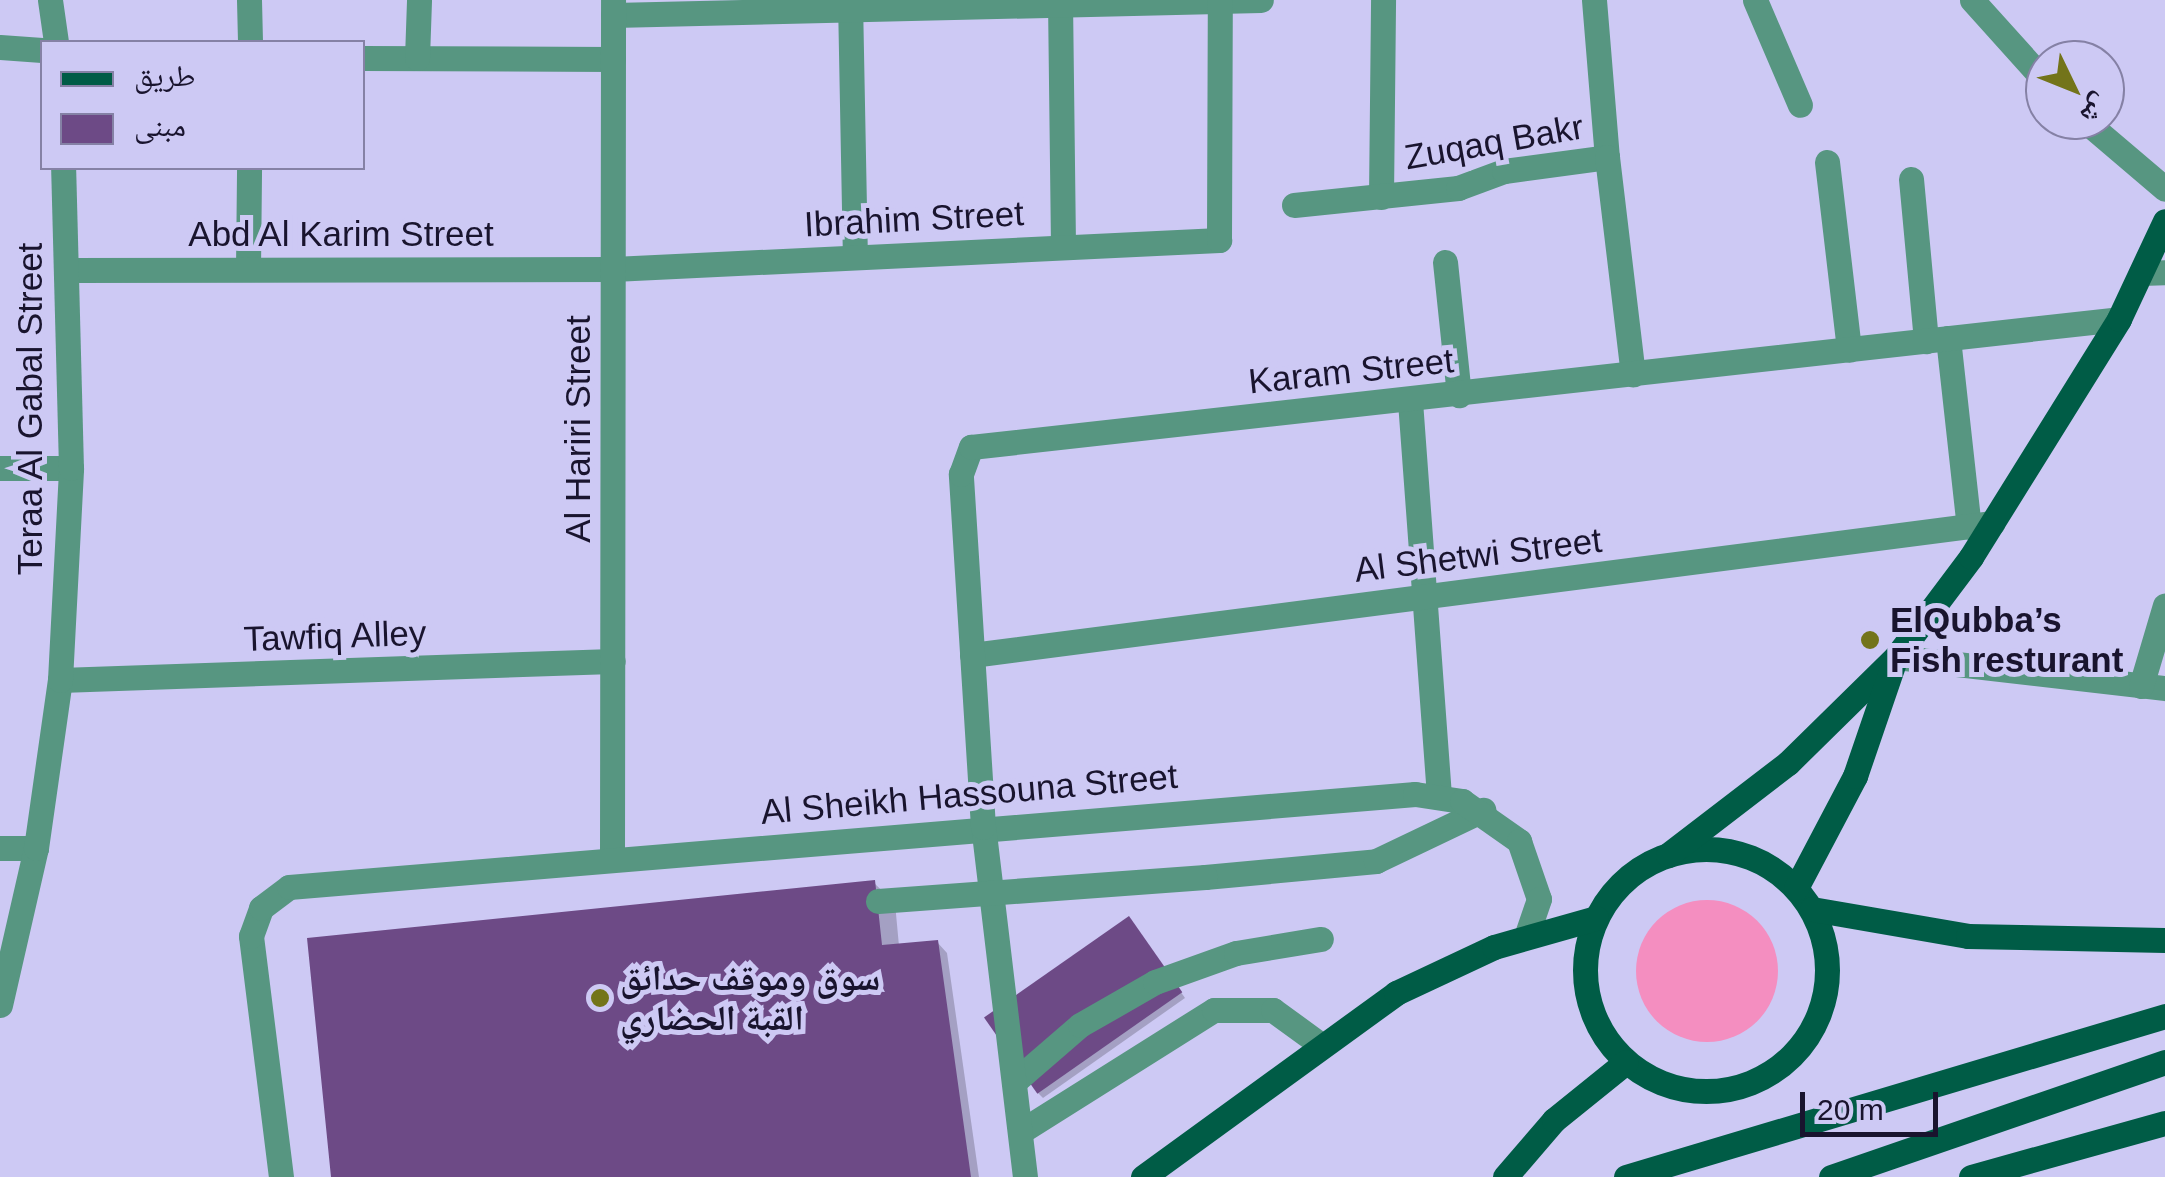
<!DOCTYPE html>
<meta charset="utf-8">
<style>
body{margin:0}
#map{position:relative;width:2165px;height:1177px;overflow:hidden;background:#cdc9f4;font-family:Helvetica,"Noto Naskh Arabic",sans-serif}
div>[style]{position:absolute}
.green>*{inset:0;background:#f48ec0}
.round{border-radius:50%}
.shadow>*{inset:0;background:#0003}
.building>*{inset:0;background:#6d4a86;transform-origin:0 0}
.minor>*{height:25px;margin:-12.5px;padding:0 12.5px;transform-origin:12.5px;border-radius:12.5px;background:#579681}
.major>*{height:25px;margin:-12.5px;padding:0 12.5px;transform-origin:12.5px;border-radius:12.5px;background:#005c46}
.major>.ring{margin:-12.5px;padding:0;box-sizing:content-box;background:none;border:25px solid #005c46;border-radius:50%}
.minor-bridge>*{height:25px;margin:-12.5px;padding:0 12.5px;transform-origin:12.5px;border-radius:12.5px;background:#579681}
.dots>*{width:28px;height:28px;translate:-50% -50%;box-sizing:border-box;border:5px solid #cdc9f4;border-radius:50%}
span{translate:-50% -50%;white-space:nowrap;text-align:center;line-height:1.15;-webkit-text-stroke:10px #cdc9f4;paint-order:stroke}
.street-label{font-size:35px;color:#19142e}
.poi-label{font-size:35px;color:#19142e;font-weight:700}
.left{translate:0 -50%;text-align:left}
.legend{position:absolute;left:40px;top:40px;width:325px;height:130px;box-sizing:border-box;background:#cdc9f4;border:2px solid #8581a5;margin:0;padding:12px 18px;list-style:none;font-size:30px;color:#19142e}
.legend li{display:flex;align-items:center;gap:20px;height:50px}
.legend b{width:50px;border:2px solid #8581a5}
.north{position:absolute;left:2025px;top:40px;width:100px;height:100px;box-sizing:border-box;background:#cdc9f4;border:2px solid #8581a5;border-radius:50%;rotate:133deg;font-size:28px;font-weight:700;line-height:40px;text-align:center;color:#19142e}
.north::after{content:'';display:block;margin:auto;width:35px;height:45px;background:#73741a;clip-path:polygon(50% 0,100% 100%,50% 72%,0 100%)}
.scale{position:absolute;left:1800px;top:1092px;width:138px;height:45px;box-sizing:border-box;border:5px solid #19142e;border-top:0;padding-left:12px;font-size:30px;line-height:35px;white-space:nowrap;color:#19142e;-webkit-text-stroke:8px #cdc9f4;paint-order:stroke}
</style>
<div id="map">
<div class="green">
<i class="round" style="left:1636px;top:900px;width:142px;height:142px"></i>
</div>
<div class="shadow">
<i style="clip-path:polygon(874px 883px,895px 903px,899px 946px,937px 942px,947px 953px,979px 1177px,334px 1177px)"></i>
<i style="clip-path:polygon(1133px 924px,1185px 998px,1043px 1098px,1038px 1093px)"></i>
</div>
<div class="building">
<i style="clip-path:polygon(875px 880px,882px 945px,938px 940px,971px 1177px,331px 1177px,307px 938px)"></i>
<i style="left:1129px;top:916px;width:93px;height:177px;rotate:55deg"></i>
</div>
<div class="minor">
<i style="left:50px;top:0;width:42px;rotate:81.9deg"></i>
<i style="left:249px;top:0;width:42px;rotate:88.6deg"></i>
<i style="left:850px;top:0;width:257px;rotate:88.9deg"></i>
<i style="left:1060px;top:0;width:247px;rotate:89.3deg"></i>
<i style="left:1594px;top:0;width:158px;rotate:85.3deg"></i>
<i style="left:1755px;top:0;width:114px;rotate:66.8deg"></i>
<i style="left:1972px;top:0;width:109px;rotate:48deg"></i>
<i style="left:613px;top:15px;width:648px;rotate:-1.33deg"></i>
<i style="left:0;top:47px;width:42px;rotate:4.1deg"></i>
<i style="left:362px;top:58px;width:251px;rotate:0.2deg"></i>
<i style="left:417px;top:58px;width:58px;rotate:-88deg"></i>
<i style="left:2084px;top:120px;width:106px;rotate:40.4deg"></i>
<i style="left:1827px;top:162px;width:189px;rotate:83.3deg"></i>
<i style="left:1911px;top:179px;width:163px;rotate:84.7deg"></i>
<i style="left:1381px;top:197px;width:197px;rotate:-89.4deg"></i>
<i style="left:1294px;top:205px;width:165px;rotate:-5.9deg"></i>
<i style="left:1458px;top:188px;width:49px;rotate:-20.3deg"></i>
<i style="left:1504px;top:171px;width:104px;rotate:-7.7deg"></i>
<i style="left:1607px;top:157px;width:219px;rotate:83.2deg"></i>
<i style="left:1445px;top:262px;width:134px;rotate:84deg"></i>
<i style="left:248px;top:269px;width:101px;rotate:-89.4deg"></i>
<i style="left:69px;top:270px;width:544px;rotate:-0.11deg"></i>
<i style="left:613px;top:269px;width:607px;rotate:-2.74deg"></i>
<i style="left:1219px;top:240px;width:240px;rotate:-89.8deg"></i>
<i style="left:2141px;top:273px;width:24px;rotate:-2deg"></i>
<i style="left:1948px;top:338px;width:190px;rotate:83.7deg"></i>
<i style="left:1410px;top:401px;width:395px;rotate:85.8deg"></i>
<i style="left:0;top:468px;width:71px"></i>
<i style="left:972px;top:655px;width:1029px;rotate:-7.37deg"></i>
<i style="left:1896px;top:657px;width:271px;rotate:6.6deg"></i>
<i style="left:60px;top:680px;width:553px;rotate:-1.97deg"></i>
<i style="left:2141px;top:686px;width:84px;rotate:-73.5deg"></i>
<i style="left:0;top:848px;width:36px"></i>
<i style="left:612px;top:858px;width:858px;rotate:-89.93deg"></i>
<i style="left:1205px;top:877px;width:172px;rotate:-5.3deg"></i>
<i style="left:1376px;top:861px;width:119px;rotate:-25.5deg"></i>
<i style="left:0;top:1005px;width:161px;rotate:-77.1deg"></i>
<i style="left:36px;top:848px;width:170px;rotate:-81.9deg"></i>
<i style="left:60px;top:680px;width:212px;rotate:-87deg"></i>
<i style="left:71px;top:468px;width:300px;rotate:-91.5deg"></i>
<i style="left:1014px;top:1082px;width:87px;rotate:-40.8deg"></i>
<i style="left:1080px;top:1025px;width:86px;rotate:-29.8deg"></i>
<i style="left:1155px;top:982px;width:86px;rotate:-19.7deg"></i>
<i style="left:1236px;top:953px;width:86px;rotate:-9.4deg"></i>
<i style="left:1020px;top:1132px;width:229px;rotate:-32.2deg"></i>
<i style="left:1214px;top:1010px;width:59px"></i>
<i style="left:1273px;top:1010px;width:59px;rotate:36.1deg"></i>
<i style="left:281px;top:1177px;width:243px;rotate:-97.1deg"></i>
<i style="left:251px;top:936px;width:30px;rotate:-70deg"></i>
<i style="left:261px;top:908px;width:35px;rotate:-37deg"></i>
<i style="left:289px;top:887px;width:1130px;rotate:-4.72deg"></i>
<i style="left:1415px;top:794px;width:48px;rotate:8.5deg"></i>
<i style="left:1462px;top:801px;width:70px;rotate:35.1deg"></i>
<i style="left:1519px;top:841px;width:61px;rotate:71deg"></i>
<i style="left:1539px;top:899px;width:40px;rotate:108.9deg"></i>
<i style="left:1025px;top:1177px;width:353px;rotate:-96.8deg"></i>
<i style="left:983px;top:827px;width:354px;rotate:-93.6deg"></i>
<i style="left:961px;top:474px;width:29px;rotate:-70deg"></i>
<i style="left:971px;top:447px;width:1155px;rotate:-6.36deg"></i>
</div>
<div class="major">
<i class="ring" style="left:1585px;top:849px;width:217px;height:217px"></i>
<i style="left:1668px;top:855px;width:151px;rotate:-37.5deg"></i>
<i style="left:1788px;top:763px;width:151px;rotate:-44.5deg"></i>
<i style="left:1896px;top:657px;width:125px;rotate:-53.1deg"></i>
<i style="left:1971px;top:557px;width:280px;rotate:-58.1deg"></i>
<i style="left:2119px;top:319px;width:108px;rotate:-64.9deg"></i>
<i style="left:1796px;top:888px;width:127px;rotate:-62.2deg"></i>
<i style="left:1855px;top:776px;width:120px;rotate:-71.1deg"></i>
<i style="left:1812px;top:909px;width:158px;rotate:9.8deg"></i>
<i style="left:1968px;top:936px;width:197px;rotate:1.2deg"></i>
<i style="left:1143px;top:1177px;width:313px;rotate:-36deg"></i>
<i style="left:1396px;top:993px;width:108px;rotate:-25.1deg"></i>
<i style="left:1494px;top:947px;width:106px;rotate:-15.9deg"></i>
<i style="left:1505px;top:1177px;width:75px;rotate:-49.3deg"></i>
<i style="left:1554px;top:1120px;width:92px;rotate:-38.9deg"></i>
<i style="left:1626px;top:1177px;width:563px;rotate:-16.63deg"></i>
<i style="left:1831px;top:1177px;width:353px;rotate:-19deg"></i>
<i style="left:1971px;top:1177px;width:201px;rotate:-15.6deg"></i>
</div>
<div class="minor-bridge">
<i style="left:878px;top:901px;width:328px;rotate:-4.2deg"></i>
</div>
<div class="dots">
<i style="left:1870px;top:640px;background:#73741a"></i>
<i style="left:600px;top:998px;background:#73741a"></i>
</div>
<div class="street-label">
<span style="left:1494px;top:142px;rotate:-10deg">Zuqaq Bakr</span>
<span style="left:914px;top:219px;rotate:-3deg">Ibrahim Street</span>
<span style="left:341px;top:234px">Abd Al Karim Street</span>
<span style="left:1351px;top:371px;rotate:-6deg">Karam Street</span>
<span style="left:30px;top:409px;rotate:-90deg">Teraa Al Gabal Street</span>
<span style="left:578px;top:429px;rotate:-90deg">Al Hariri Street</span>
<span style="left:1478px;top:555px;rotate:-7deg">Al Shetwi Street</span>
<span style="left:335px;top:636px;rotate:-2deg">Tawfiq Alley</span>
<span style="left:969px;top:794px;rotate:-5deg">Al Sheikh Hassouna Street</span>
</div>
<div class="poi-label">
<span class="left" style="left:1890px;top:640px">ElQubba’s<br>Fish resturant</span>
<span class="left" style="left:620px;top:998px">سوق وموقف حدائق<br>القبة الحضاري</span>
</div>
<ul class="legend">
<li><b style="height:12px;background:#005c46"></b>طريق</li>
<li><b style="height:28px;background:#6d4a86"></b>مبنى</li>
</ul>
<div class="north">ش</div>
<div class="scale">20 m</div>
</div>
